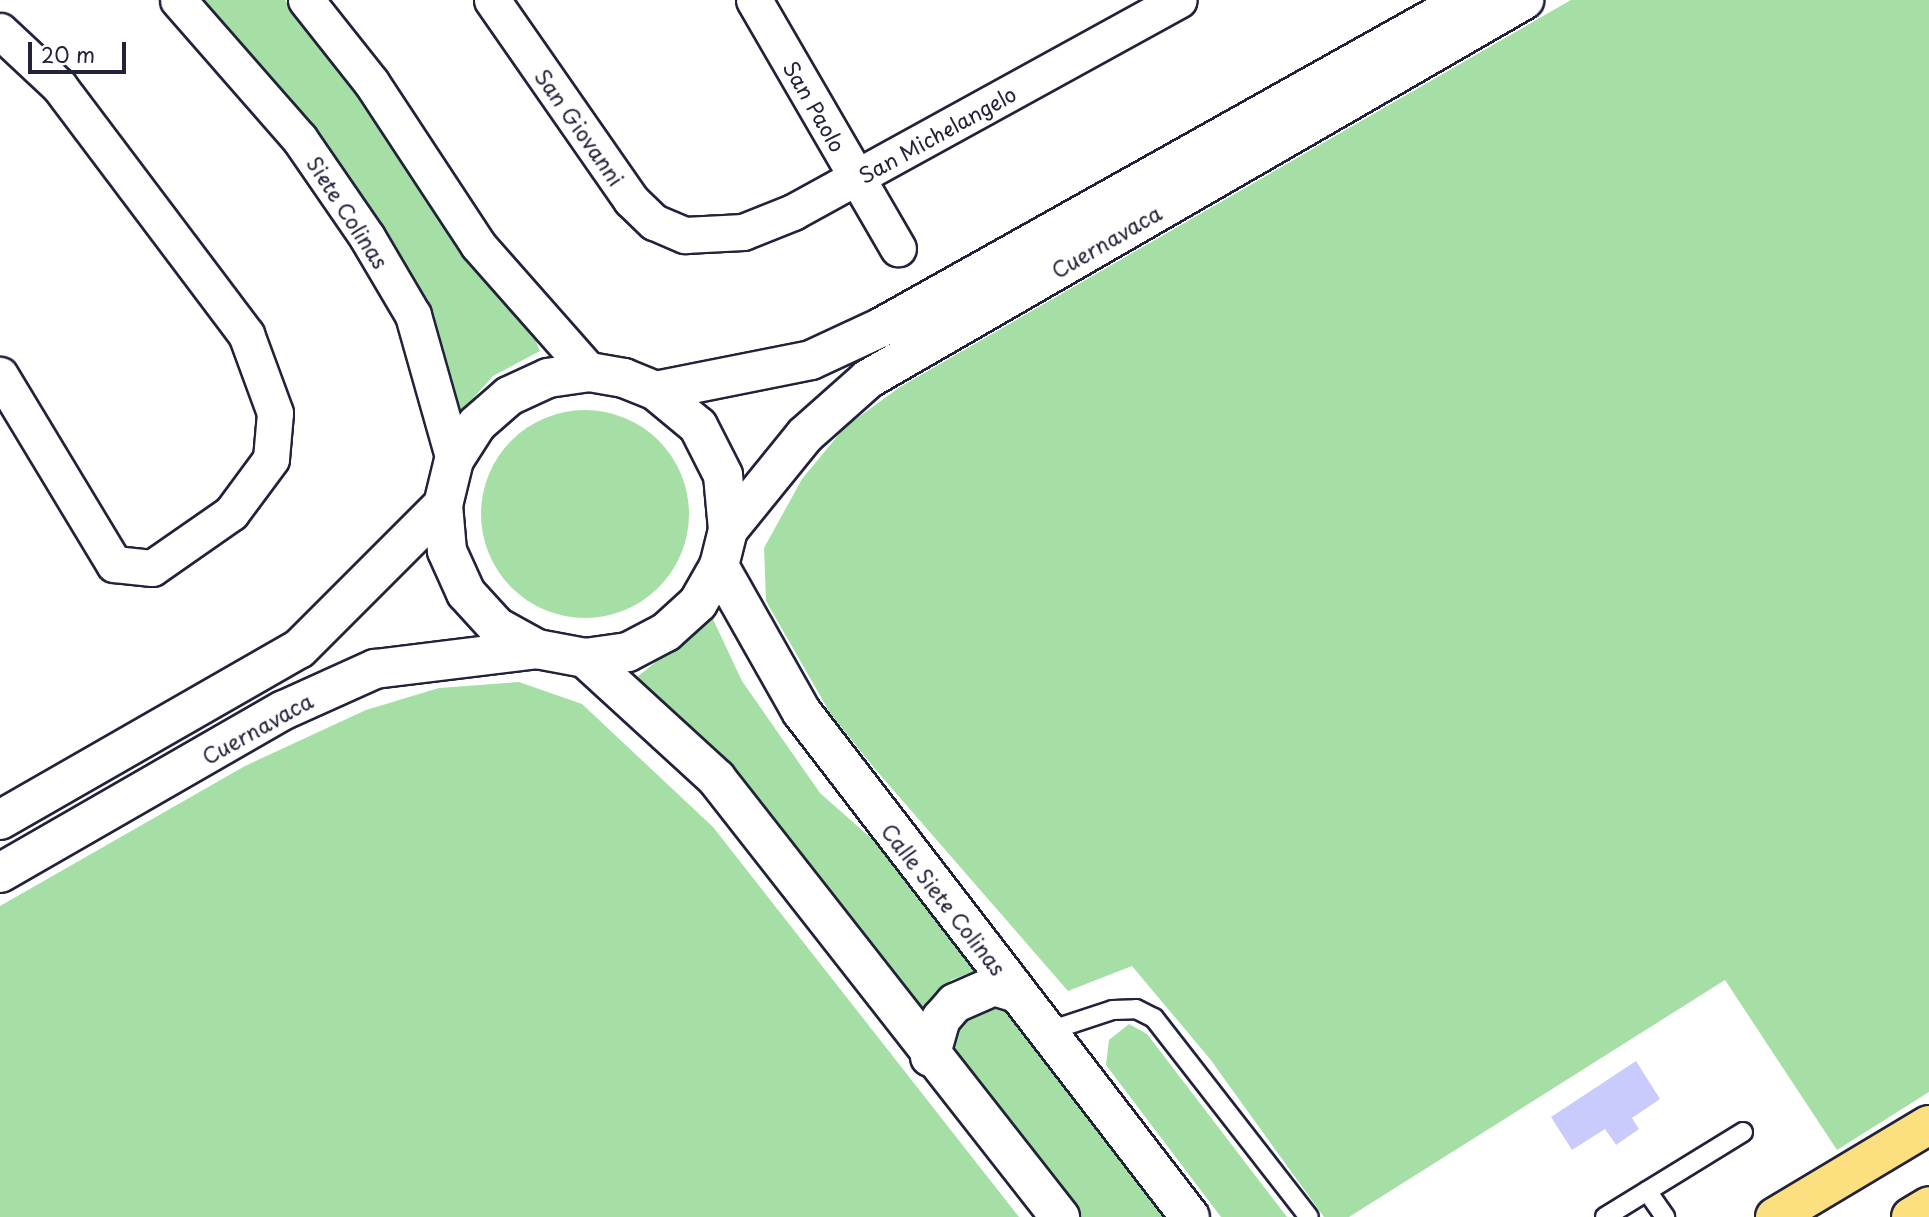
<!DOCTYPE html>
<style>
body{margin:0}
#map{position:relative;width:1929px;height:1217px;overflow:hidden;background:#fff;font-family:"Playpen Sans",sans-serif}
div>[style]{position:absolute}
.green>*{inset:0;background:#a5dfa5}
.round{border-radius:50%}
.building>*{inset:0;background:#c9cbfd}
.roads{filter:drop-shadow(2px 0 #22223b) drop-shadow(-2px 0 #22223b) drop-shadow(0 2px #22223b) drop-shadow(0 -2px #22223b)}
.service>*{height:18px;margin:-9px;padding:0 9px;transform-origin:9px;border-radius:9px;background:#fff}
.minor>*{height:35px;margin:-17.5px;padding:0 17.5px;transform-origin:17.5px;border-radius:17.5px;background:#fff}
.tertiary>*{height:38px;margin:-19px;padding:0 19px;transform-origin:19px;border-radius:19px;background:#fff}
.trunk>*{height:38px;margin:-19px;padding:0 19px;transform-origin:19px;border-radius:19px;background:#fce080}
span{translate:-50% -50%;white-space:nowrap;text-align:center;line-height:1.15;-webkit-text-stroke:6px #fff;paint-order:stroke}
.street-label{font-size:21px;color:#22223b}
.scale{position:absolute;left:28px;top:42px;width:98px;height:32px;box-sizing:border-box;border:4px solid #22223b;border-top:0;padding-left:9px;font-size:21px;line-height:24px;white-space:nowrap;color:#22223b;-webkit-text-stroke:5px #fff;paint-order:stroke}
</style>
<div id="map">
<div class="green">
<i style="clip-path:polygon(204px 0,285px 0,370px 109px,467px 258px,533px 334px,540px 351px,493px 376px,459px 414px,321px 143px)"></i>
<i style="clip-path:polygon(1571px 0,1929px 0,1929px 1092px,1837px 1150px,1725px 980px,1349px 1217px,1324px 1217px,1210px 1059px,1132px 966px,1068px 991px,875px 769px,830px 713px,766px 601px,764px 548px,802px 479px,845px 427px,900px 387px)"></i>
<i class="round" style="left:481px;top:410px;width:208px;height:208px"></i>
<i style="clip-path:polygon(712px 617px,742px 681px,820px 793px,907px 870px,980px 969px,951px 980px,923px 1014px,715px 753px,637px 677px)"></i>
<i style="clip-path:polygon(519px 682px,582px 704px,713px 827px,1019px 1217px,0 1217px,0 906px,245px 766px,366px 710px,439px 688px)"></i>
<i style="clip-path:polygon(1001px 999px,1177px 1217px,1079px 1217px,952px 1050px,958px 1012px)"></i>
<i style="clip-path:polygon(1129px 1024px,1147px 1034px,1287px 1217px,1221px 1217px,1106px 1065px,1109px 1040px)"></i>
</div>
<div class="building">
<i style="clip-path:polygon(1636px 1061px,1660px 1099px,1632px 1118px,1639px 1129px,1616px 1145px,1605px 1129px,1572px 1150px,1551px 1117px)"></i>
</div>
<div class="roads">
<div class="service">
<i style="left:1049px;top:1031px;width:67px;rotate:-18.2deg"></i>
<i style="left:1113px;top:1010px;width:23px;rotate:-2deg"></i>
<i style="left:1136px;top:1009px;width:20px;rotate:27deg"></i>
<i style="left:1154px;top:1018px;width:252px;rotate:52.1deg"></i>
<i style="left:1647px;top:1191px;width:32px;rotate:55deg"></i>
<i style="left:1605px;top:1217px;width:162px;rotate:-31.6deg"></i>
</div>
<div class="minor">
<i style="left:178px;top:0;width:184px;rotate:48.8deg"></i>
<i style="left:299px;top:138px;width:120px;rotate:55.5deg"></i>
<i style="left:367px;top:237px;width:91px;rotate:59.5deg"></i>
<i style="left:413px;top:315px;width:151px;rotate:74.2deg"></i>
<i style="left:306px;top:0;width:105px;rotate:51.6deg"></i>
<i style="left:371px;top:82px;width:195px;rotate:56.7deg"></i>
<i style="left:478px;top:245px;width:169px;rotate:48.6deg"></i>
<i style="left:492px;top:0;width:244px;rotate:55.2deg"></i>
<i style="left:631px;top:200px;width:32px;rotate:44deg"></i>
<i style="left:654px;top:222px;width:34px;rotate:23deg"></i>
<i style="left:685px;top:235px;width:58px;rotate:-3deg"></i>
<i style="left:743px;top:232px;width:54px;rotate:-21.8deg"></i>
<i style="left:793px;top:212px;width:440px;rotate:-28.8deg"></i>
<i style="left:754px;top:0;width:287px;rotate:59.9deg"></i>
<i style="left:0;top:31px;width:81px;rotate:43deg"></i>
<i style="left:59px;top:86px;width:311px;rotate:53deg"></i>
<i style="left:246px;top:334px;width:84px;rotate:69.8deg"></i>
<i style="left:275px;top:413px;width:46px;rotate:95deg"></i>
<i style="left:271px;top:459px;width:67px;rotate:126.5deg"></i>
<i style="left:231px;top:513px;width:96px;rotate:145.2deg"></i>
<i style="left:152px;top:568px;width:38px;rotate:-174deg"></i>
<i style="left:114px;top:564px;width:221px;rotate:-121.1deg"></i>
</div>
<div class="tertiary">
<i style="left:656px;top:391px;width:158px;rotate:-11.3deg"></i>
<i style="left:811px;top:360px;width:76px;rotate:-24.9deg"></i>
<i style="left:880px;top:328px;width:672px;rotate:-29.24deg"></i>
<i style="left:728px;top:530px;width:122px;rotate:-51deg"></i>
<i style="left:805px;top:435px;width:84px;rotate:-41.6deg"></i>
<i style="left:868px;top:379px;width:758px;rotate:-30.02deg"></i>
<i style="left:719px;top:566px;width:167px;rotate:60.5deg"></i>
<i style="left:801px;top:711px;width:638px;rotate:52.45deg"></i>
<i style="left:585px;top:658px;width:178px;rotate:42.5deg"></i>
<i style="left:716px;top:778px;width:558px;rotate:51.92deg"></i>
<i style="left:0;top:820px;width:344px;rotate:-29.8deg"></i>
<i style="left:299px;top:649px;width:204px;rotate:-45deg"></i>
<i style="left:0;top:873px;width:327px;rotate:-29.9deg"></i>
<i style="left:284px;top:710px;width:100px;rotate:-24.3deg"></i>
<i style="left:375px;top:669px;width:163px;rotate:-7deg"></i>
<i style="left:537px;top:649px;width:49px;rotate:10.6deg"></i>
<i style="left:585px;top:658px;width:43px;rotate:-7.9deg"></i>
<i style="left:628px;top:652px;width:43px;rotate:-27.8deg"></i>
<i style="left:666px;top:632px;width:43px;rotate:-42.2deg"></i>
<i style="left:698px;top:603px;width:43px;rotate:-60.4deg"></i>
<i style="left:719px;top:566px;width:37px;rotate:-76deg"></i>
<i style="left:728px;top:530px;width:55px;rotate:-95.2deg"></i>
<i style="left:723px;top:475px;width:55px;rotate:-117deg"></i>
<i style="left:698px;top:426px;width:55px;rotate:-140.2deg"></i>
<i style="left:656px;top:391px;width:35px;rotate:-158deg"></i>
<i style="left:624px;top:378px;width:35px;rotate:-170deg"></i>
<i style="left:590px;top:372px;width:42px;rotate:171.9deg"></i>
<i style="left:548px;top:378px;width:43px;rotate:155.2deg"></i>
<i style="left:509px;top:396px;width:43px;rotate:138.8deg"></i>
<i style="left:477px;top:424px;width:43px;rotate:122.6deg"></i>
<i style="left:454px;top:460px;width:46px;rotate:103.7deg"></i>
<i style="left:443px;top:505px;width:46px;rotate:85deg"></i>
<i style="left:447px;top:551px;width:46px;rotate:65.7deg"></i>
<i style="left:466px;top:593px;width:46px;rotate:47.6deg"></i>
<i style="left:497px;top:627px;width:46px;rotate:28.8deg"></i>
<i style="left:930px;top:1057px;width:40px;rotate:-74deg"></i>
<i style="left:941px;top:1019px;width:21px;rotate:-49deg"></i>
<i style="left:955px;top:1003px;width:43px;rotate:-23.6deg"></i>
<i style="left:994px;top:986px;width:24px;rotate:17deg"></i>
</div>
<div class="trunk">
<i style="left:1775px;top:1217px;width:179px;rotate:-30.9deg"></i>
<i style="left:1911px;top:1217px;width:21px;rotate:-31deg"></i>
</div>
</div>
<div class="street-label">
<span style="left:815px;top:106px;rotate:60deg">San Paolo</span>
<span style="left:580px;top:127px;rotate:55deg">San Giovanni</span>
<span style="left:937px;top:134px;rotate:-29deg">San Michelangelo</span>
<span style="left:348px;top:212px;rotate:57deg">Siete Colinas</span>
<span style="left:1106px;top:241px;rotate:-30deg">Cuernavaca</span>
<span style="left:257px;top:728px;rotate:-29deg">Cuernavaca</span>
<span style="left:944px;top:899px;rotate:52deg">Calle Siete Colinas</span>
</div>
<div class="scale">20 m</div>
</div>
